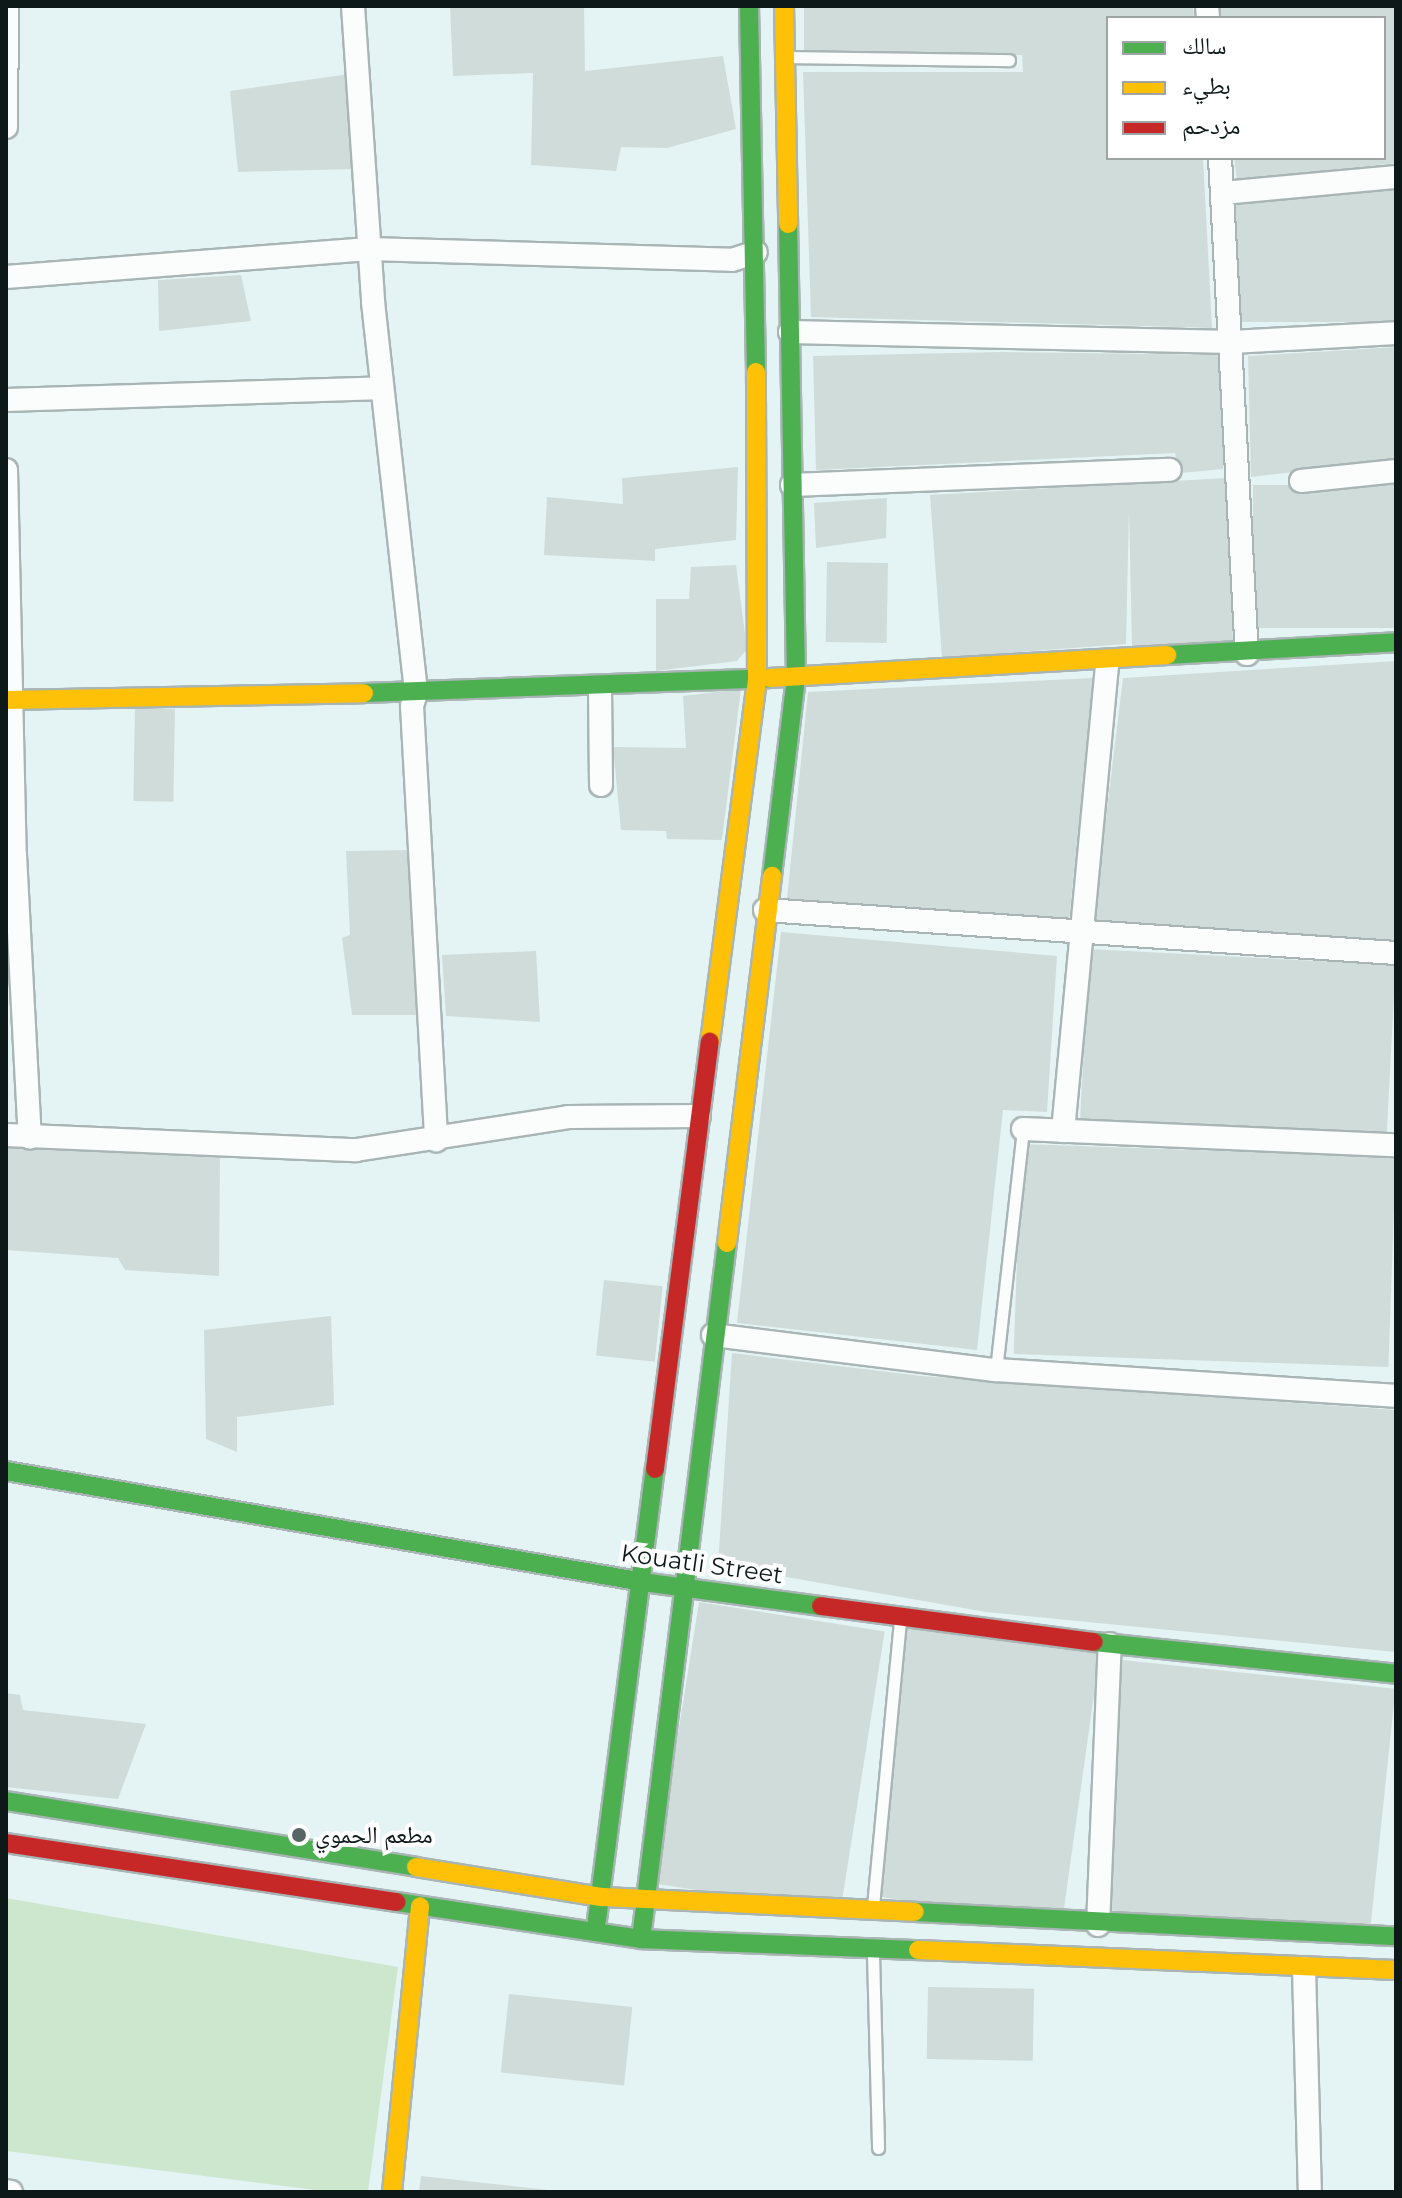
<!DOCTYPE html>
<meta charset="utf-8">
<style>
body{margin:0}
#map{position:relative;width:1402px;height:2198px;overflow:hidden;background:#e4f4f4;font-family:Montserrat,"Noto Naskh Arabic",sans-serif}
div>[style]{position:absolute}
.green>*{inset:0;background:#cde6ce}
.building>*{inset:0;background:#d0dcd9;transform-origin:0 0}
.roads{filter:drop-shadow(2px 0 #a9b5b5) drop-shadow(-2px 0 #a9b5b5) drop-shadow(0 2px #a9b5b5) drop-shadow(0 -2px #a9b5b5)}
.lane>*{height:11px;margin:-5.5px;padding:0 5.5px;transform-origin:5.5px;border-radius:5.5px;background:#fbfdfd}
.street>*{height:22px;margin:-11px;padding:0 11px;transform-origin:11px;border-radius:11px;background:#fbfdfd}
.fast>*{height:18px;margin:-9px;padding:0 9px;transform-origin:9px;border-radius:9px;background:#4caf50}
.slow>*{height:18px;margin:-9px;padding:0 9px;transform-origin:9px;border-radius:9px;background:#ffc107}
.jam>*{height:18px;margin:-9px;padding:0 9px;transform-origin:9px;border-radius:9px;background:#c62828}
.dots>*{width:22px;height:22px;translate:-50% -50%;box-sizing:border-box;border:4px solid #fff;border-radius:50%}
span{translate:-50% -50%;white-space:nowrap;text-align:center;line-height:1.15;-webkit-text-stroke:8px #fff;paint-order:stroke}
.street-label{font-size:24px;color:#0d1818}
.poi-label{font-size:24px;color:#0d1818}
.left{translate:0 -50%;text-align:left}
.frame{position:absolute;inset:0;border:8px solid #0d1818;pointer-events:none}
.legend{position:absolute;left:1106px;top:16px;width:280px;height:144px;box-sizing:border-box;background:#fff;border:2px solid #9ea3a3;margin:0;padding:10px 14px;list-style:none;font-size:24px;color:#0d1818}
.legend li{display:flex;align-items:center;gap:16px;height:40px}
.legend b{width:40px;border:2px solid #9ea3a3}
</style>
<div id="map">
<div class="green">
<i style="clip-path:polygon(6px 1898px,398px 1967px,368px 2192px,331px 2192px,6px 2151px)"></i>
</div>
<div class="building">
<i style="clip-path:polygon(450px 6px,584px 6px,585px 71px,723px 56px,736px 129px,667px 148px,621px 147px,616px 171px,531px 165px,533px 73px,453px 76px)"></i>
<i style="clip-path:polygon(804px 6px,1193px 6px,1194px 18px,1108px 18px,1108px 158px,1203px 158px,1212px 328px,811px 317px,803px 72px,1023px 72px,1022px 55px,804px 57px)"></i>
<i style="clip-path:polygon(1220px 6px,1396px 6px,1396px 163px,1237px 180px,1234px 158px,1384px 158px,1384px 18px,1221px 18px)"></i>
<i style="clip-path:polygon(349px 74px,354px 169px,238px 172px,230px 91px)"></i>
<i style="left:1396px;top:187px;width:135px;height:161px;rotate:90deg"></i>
<i style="clip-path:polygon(241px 275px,251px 321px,159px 331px,158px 280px)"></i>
<i style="clip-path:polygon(1396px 347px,1396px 460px,1251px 477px,1248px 356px)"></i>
<i style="clip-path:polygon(1002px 352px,1232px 355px,1223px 469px,1181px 473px,1175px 453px,816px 470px,813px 356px)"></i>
<i style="clip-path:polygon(738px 467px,736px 540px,655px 549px,655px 561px,544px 555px,547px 497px,623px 504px,622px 478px)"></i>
<i style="clip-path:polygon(1226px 478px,1233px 641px,1132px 647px,1129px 509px,1126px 644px,942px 658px,930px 495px)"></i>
<i style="left:1396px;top:485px;width:143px;height:143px;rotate:90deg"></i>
<i style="clip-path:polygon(887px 498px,886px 538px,816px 548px,814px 503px)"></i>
<i style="left:827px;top:562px;width:61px;height:80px;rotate:1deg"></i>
<i style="clip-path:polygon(736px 565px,747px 649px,737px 661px,656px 671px,656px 599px,689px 599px,691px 567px)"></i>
<i style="clip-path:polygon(1396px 661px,1396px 941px,1093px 924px,1123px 678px)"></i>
<i style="clip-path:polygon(1093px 678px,1069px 922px,787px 899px,808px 692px)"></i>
<i style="clip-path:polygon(741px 689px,722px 840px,667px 839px,666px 831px,621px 830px,613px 747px,686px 748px,683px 696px)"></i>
<i style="left:135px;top:708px;width:40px;height:93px;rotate:1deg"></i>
<i style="clip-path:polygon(411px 850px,419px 1015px,352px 1015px,342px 938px,350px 935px,346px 851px)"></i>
<i style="clip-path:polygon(781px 932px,1057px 956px,1047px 1112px,1003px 1110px,977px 1350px,737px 1323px)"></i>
<i style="left:1089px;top:949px;width:307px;height:172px;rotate:3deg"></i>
<i style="clip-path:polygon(536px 951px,540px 1022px,446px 1016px,442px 955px)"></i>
<i style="left:1021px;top:1144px;width:375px;height:210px;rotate:2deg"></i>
<i style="clip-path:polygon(6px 1146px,220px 1157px,219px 1276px,125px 1270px,118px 1258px,6px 1250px)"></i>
<i style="left:604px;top:1280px;width:59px;height:76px;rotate:6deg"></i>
<i style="clip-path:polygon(331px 1316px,334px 1405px,237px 1417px,237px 1452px,206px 1439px,204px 1330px)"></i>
<i style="clip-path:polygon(732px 1353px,922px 1376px,1396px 1410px,1396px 1652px,986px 1612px,718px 1565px)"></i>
<i style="left:699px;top:1602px;width:188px;height:285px;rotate:9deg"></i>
<i style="left:907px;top:1617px;width:196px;height:281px;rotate:8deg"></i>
<i style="left:1122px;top:1660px;width:275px;height:250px;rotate:6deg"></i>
<i style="clip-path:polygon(6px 1693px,20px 1695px,23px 1710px,146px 1724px,118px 1799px,6px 1787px)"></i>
<i style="left:928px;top:1987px;width:106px;height:72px;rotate:1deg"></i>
<i style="left:509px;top:1994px;width:124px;height:79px;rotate:6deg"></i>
<i style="clip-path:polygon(421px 2176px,548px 2190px,548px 2192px,419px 2192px)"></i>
</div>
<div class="roads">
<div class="lane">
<i style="left:789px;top:57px;width:220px;rotate:0.8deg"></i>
<i style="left:996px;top:1370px;width:243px;rotate:-83.6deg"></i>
<i style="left:873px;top:1906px;width:287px;rotate:-84.6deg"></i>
<i style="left:873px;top:1954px;width:194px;rotate:88.5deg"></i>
</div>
<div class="street">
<i style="left:353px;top:6px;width:297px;rotate:86.1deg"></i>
<i style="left:373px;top:302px;width:393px;rotate:83.7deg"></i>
<i style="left:416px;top:693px;width:14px;rotate:107deg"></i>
<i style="left:412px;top:706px;width:435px;rotate:86.8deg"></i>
<i style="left:1207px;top:6px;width:12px;rotate:85deg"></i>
<i style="left:6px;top:127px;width:121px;rotate:-89.5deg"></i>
<i style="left:1220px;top:158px;width:497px;rotate:86.9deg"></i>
<i style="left:1223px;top:193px;width:174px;rotate:-5.3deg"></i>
<i style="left:6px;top:277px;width:364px;rotate:-4.4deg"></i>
<i style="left:369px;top:249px;width:363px;rotate:1.7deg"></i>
<i style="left:732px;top:260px;width:25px;rotate:-18deg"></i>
<i style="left:790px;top:332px;width:442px;rotate:1.3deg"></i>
<i style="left:1232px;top:342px;width:164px;rotate:-3.1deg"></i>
<i style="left:6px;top:400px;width:375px;rotate:-1.8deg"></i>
<i style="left:6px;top:470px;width:385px;rotate:88.7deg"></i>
<i style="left:15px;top:855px;width:283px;rotate:87deg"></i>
<i style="left:1301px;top:481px;width:96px;rotate:-6deg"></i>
<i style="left:792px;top:485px;width:378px;rotate:-2.3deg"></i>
<i style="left:600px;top:688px;width:97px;rotate:89.4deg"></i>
<i style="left:765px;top:910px;width:632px;rotate:3.9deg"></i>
<i style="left:1023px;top:1129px;width:373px;rotate:2.5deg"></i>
<i style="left:1063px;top:1131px;width:471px;rotate:-84.6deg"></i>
<i style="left:6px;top:1135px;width:350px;rotate:2.5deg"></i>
<i style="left:356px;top:1150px;width:215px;rotate:-8.8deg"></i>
<i style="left:568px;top:1117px;width:131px;rotate:-0.4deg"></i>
<i style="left:713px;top:1335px;width:285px;rotate:7.1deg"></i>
<i style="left:996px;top:1370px;width:401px;rotate:3.7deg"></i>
<i style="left:1098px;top:1925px;width:281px;rotate:-87.6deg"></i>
<i style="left:1304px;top:1968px;width:224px;rotate:88.5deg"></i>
<i style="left:6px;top:2191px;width:5px;rotate:11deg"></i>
</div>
<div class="fast">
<i style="left:749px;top:6px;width:366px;rotate:88.9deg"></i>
<i style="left:1167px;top:655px;width:229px;rotate:-3.2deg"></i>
<i style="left:364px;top:693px;width:405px;rotate:-2.1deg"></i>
<i style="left:772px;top:876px;width:199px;rotate:-83.1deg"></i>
<i style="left:796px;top:678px;width:454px;rotate:-91deg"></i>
<i style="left:6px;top:1471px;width:647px;rotate:9.88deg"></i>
<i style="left:643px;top:1582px;width:180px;rotate:7.7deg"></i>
<i style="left:1094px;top:1642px;width:304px;rotate:6deg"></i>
<i style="left:6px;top:1801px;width:415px;rotate:9.1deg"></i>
<i style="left:397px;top:1902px;width:247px;rotate:8.6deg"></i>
<i style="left:641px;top:1939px;width:277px;rotate:2.3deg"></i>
<i style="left:915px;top:1912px;width:482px;rotate:2.9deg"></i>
<i style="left:597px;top:1920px;width:455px;rotate:-82.7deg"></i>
<i style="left:641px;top:1939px;width:701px;rotate:-82.96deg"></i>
</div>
<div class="slow">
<i style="left:784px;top:6px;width:218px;rotate:88.9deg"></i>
<i style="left:769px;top:678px;width:399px;rotate:-3.3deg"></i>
<i style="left:6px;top:700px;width:358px;rotate:-1.1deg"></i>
<i style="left:710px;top:1042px;width:367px;rotate:-82.6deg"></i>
<i style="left:757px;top:678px;width:306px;rotate:-90.2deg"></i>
<i style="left:727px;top:1243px;width:370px;rotate:-83deg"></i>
<i style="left:416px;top:1867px;width:188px;rotate:9.2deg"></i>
<i style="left:602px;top:1897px;width:313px;rotate:2.7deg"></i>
<i style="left:918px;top:1950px;width:478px;rotate:2.4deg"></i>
<i style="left:392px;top:2192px;width:287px;rotate:-84.4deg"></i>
</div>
<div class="jam">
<i style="left:655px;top:1469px;width:431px;rotate:-82.7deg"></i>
<i style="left:821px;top:1606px;width:275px;rotate:7.5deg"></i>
<i style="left:6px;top:1843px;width:395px;rotate:8.6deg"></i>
</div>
</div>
<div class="dots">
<i style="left:299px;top:1835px;background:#586565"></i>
</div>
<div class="street-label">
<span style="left:702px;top:1564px;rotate:8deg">Kouatli Street</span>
</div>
<div class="poi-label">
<span class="left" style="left:315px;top:1835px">مطعم الحموي</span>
</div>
<div class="frame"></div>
<ul class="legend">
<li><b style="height:10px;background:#4caf50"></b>سالك</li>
<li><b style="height:10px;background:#ffc107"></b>بطيء</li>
<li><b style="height:10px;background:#c62828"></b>مزدحم</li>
</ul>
</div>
